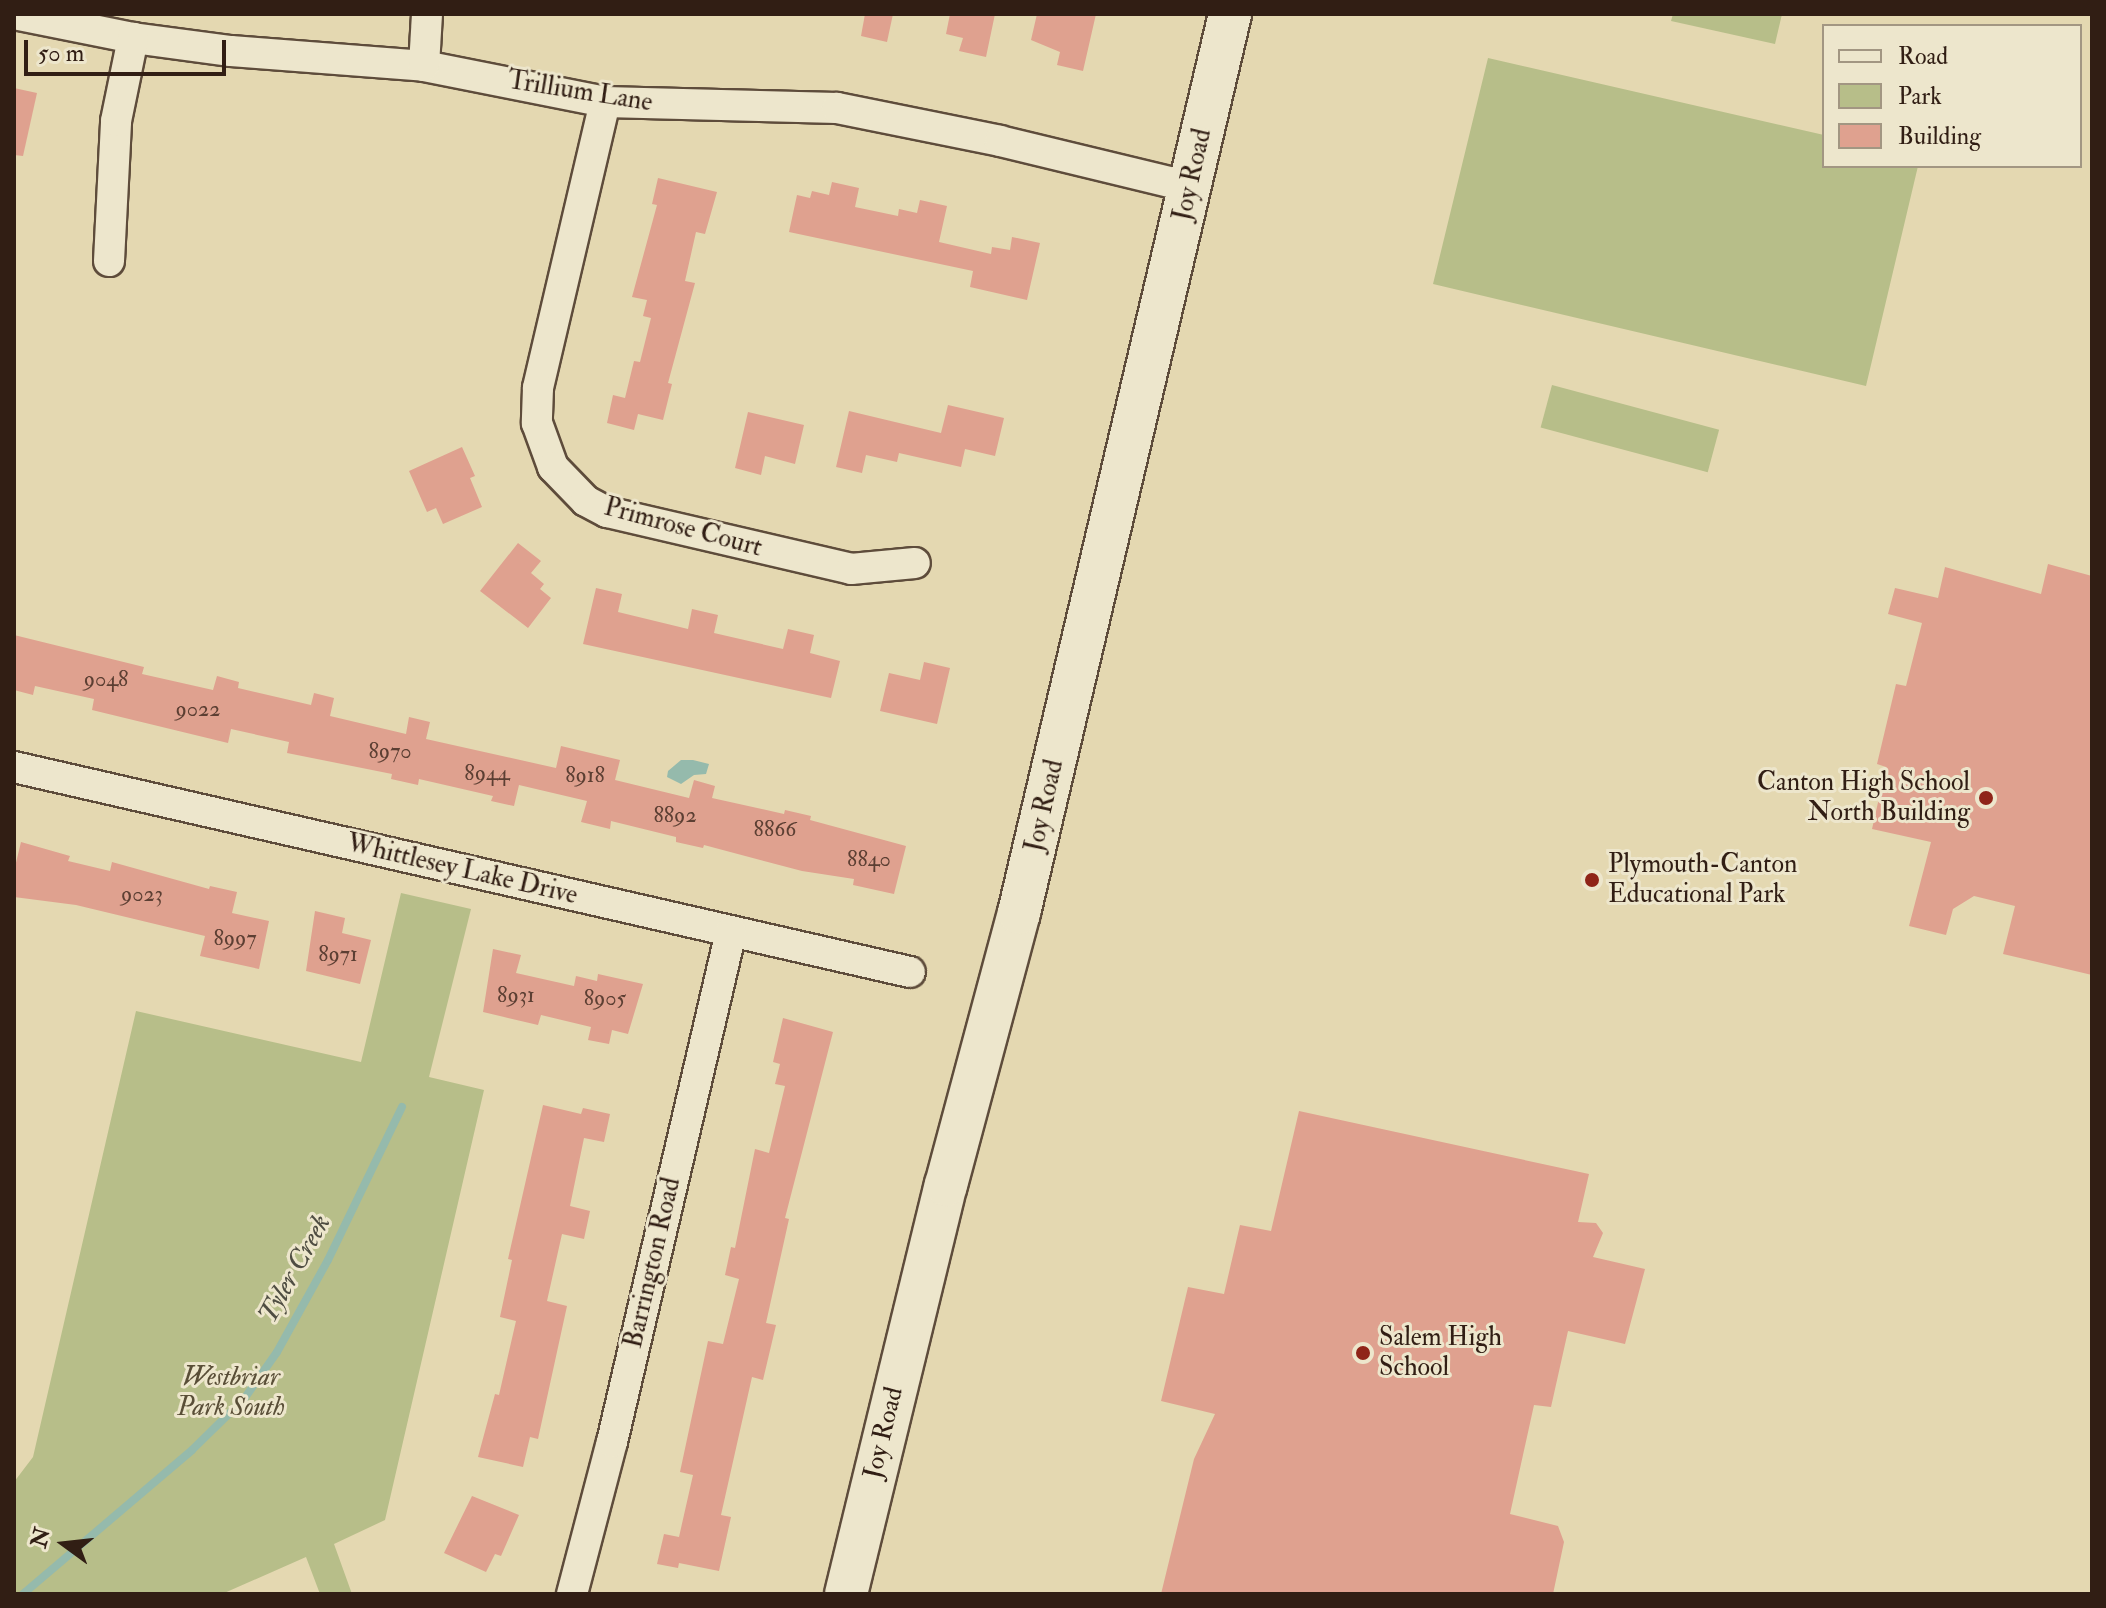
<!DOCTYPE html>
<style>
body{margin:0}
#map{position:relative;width:2106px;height:1608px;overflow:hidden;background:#e4d8b1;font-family:"IM FELL Double Pica",serif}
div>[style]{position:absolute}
.green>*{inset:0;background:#b7be89;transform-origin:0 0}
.water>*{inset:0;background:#95baac}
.stream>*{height:8px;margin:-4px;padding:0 4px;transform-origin:4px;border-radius:4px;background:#95baac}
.building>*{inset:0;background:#dfa18f}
.roads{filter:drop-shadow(2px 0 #5e4c3b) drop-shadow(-2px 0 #5e4c3b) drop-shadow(0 2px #5e4c3b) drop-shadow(0 -2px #5e4c3b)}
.street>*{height:30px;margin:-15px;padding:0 15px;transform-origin:15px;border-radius:15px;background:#ede6cc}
.secondary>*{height:42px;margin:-21px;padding:0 21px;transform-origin:21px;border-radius:21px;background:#ede6cc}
.dots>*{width:22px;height:22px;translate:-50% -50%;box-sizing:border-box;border:4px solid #ede6cc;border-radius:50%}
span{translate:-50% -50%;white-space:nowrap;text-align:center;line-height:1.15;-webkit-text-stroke:6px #ede6cc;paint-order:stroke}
.number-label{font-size:22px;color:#5c3f33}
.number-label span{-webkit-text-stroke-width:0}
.street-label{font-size:26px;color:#311e14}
.poi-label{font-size:26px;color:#311e14}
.right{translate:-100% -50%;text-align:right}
.left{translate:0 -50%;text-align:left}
.park-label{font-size:26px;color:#594e37;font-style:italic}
.water-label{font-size:28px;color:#4f4d42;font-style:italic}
.frame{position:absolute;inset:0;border:16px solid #311e14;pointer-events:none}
.legend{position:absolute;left:1822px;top:24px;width:260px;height:144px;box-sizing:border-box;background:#ede6cc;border:2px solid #a29682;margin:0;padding:10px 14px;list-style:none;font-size:24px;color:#311e14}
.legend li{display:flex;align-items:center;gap:16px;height:40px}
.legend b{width:40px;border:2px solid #a29682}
.north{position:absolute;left:24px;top:1504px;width:80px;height:80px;-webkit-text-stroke:6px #ede6cc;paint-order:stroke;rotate:285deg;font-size:22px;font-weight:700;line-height:32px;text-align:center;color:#311e14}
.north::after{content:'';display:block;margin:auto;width:28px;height:36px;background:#311e14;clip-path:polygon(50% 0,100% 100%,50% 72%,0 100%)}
.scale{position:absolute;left:24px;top:40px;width:202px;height:36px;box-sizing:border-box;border:4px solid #311e14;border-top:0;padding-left:10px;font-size:24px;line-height:28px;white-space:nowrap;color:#311e14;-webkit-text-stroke:6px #ede6cc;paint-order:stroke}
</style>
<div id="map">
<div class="green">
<i style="clip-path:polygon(1673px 14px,1782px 14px,1775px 44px,1671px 21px)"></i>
<i style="clip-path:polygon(1488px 58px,1824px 135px,1824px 166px,1918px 166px,1866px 386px,1433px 284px)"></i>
<i style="left:1552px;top:385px;width:173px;height:44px;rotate:15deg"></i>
<i style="clip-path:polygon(401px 893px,471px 909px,429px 1077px,484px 1090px,385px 1520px,334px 1544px,352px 1594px,320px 1594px,306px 1557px,222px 1594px,14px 1594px,14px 1482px,33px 1457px,136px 1011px,361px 1062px)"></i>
</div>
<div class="water">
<i style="clip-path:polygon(681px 760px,693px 760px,709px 764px,706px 774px,694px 775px,681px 784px,667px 777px,668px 771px)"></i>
</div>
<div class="stream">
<i style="left:23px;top:1594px;width:222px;rotate:-40.4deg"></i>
<i style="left:192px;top:1450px;width:73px;rotate:-44.4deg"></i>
<i style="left:244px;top:1399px;width:57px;rotate:-54.9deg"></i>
<i style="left:277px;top:1352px;width:105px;rotate:-61deg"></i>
<i style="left:328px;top:1260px;width:170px;rotate:-64.2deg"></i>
</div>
<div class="building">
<i style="clip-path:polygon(865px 14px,893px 14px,887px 42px,861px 36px)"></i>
<i style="clip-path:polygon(950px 14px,995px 14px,986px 57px,959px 51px,963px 38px,946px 34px)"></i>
<i style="clip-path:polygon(1037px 14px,1096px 14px,1083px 71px,1057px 65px,1060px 52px,1031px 40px)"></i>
<i style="clip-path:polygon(14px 88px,37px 93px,23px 156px,14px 155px)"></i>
<i style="clip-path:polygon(658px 178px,717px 192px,705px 234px,696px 232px,685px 281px,695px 283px,668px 383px,672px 384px,663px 420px,638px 414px,634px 430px,607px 423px,613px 395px,625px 398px,634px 361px,640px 362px,651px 318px,643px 316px,647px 300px,632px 297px,657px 205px,652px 204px)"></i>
<i style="clip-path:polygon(832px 182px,859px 188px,855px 207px,898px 216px,899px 209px,917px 213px,920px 200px,947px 206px,939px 242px,991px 254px,992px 247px,1010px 250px,1012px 237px,1040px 243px,1027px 300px,970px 287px,973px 271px,789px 232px,797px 195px,810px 198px,812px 191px,829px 195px)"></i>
<i style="clip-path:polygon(948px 405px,1004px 418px,995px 456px,965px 449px,961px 467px,899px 453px,897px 462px,866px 455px,862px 473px,836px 467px,849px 411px,941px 433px)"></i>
<i style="clip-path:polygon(748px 412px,804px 425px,795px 464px,765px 456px,761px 475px,735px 468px)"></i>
<i style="clip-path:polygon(462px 447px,475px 476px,470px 478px,482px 507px,443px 524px,436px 508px,427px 512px,409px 471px)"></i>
<i style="clip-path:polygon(518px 543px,541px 561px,531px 573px,544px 584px,540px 589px,551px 598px,528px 628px,480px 591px)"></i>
<i style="clip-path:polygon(2048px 564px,2092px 576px,2092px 975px,2003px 954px,2015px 906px,1974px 896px,1953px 909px,1946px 935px,1909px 926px,1931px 842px,1872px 829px,1886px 767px,1877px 764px,1896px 684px,1906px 686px,1922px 623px,1888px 614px,1895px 588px,1938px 598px,1945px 567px,2041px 594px)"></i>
<i style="clip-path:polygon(596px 588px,622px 594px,618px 612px,688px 629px,692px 609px,718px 615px,714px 633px,783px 649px,788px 629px,814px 635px,810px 653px,840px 661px,831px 698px,583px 644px)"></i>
<i style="clip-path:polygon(14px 635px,144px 667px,142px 674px,213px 690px,217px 676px,239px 682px,238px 688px,311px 705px,314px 693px,334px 698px,330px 716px,406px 734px,409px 717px,430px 722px,426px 739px,556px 768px,561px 746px,620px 760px,615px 780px,689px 798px,694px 780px,715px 786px,712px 798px,784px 814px,785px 810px,811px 816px,810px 820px,906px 846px,894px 894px,853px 885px,854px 879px,802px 871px,704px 845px,703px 848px,676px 842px,676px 837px,611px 821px,610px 829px,581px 822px,587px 801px,519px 785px,514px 806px,491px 801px,493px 796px,419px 779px,418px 785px,391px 779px,392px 774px,287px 753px,289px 742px,231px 729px,228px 743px,92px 710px,94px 699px,35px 686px,33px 695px,14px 690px)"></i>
<i style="clip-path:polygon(924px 662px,950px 668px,937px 724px,880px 711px,889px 673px,920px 680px)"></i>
<i style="clip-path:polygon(21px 842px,70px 856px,68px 861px,110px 871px,112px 862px,209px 889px,210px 886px,237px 892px,232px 913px,269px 921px,259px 969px,200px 956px,205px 936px,76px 905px,14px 897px,14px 871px)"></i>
<i style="clip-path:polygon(315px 911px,345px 918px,342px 933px,371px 940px,360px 984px,306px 971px)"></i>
<i style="clip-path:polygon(493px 949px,521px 955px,516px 973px,574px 986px,576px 976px,597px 981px,598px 974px,643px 984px,628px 1034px,612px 1030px,609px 1044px,588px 1040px,591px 1027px,541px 1015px,538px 1025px,483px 1012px)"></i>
<i style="clip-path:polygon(783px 1018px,833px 1032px,785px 1218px,789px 1219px,766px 1323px,776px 1325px,763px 1380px,752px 1377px,721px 1515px,731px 1517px,719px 1571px,679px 1563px,678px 1568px,657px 1564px,664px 1534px,679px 1537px,693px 1475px,680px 1472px,708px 1341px,723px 1344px,739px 1279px,725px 1275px,731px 1247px,735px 1248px,755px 1149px,769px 1153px,785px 1086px,775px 1084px,780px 1064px,773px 1062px)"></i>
<i style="clip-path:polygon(543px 1105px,581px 1114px,583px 1108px,610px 1114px,604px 1142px,584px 1138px,570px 1206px,590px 1211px,584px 1239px,562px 1234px,547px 1301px,567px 1306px,538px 1439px,530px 1437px,523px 1467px,478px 1457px,495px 1394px,499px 1395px,516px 1321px,500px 1317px,512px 1260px,508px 1259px)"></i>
<i style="clip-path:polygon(1299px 1111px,1589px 1174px,1578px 1222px,1596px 1223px,1603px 1233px,1593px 1257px,1645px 1269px,1625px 1344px,1568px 1331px,1551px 1407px,1534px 1405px,1510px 1514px,1558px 1526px,1564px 1542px,1553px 1594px,1161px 1594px,1194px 1459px,1215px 1414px,1161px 1401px,1188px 1287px,1224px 1294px,1240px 1225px,1271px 1231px)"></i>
<i style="clip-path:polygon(472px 1496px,519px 1515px,501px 1556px,495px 1554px,486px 1572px,444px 1553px)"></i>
</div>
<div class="roads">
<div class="street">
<i style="left:14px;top:14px;width:121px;rotate:11.4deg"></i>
<i style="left:133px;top:38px;width:99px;rotate:7.6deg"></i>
<i style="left:231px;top:51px;width:194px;rotate:4.4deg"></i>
<i style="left:424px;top:66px;width:185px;rotate:11.2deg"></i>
<i style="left:605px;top:102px;width:232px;rotate:1.5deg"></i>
<i style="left:837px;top:108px;width:166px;rotate:11.4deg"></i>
<i style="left:1000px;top:141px;width:195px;rotate:13.6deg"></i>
<i style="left:424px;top:66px;width:52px;rotate:-86.7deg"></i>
<i style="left:605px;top:102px;width:294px;rotate:103.2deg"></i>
<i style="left:538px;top:388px;width:35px;rotate:92deg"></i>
<i style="left:537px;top:423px;width:47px;rotate:70deg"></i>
<i style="left:553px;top:467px;width:47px;rotate:45.9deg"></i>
<i style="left:586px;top:501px;width:24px;rotate:28deg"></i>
<i style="left:607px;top:512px;width:251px;rotate:13.1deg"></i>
<i style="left:851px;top:569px;width:64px;rotate:-5.4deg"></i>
<i style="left:109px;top:261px;width:140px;rotate:-87.1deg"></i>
<i style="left:116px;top:121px;width:85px;rotate:-78.4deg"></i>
<i style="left:14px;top:767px;width:919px;rotate:12.89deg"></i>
<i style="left:572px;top:1594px;width:157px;rotate:-75.3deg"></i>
<i style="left:612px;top:1442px;width:524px;rotate:-76.87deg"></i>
</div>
<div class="secondary">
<i style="left:846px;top:1594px;width:421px;rotate:-76.3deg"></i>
<i style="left:946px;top:1185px;width:282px;rotate:-75deg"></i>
<i style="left:1019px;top:913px;width:923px;rotate:-76.79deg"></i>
</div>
</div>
<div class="dots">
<i style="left:1986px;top:798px;background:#8f2418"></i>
<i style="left:1592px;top:880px;background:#8f2418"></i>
<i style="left:1363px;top:1353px;background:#8f2418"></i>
</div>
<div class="number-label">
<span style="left:106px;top:680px">9048</span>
<span style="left:198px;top:710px">9022</span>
<span style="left:390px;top:752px">8970</span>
<span style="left:487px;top:774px">8944</span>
<span style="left:585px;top:776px">8918</span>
<span style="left:675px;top:816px">8892</span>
<span style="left:775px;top:830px">8866</span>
<span style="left:869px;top:860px">8840</span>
<span style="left:142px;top:895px">9023</span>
<span style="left:235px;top:939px">8997</span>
<span style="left:338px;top:955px">8971</span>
<span style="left:516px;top:996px">8931</span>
<span style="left:605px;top:999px">8905</span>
</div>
<div class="street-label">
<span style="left:580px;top:92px;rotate:9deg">Trillium Lane</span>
<span style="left:1193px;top:175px;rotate:-77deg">Joy Road</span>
<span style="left:683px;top:528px;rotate:15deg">Primrose Court</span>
<span style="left:1045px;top:806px;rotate:-77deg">Joy Road</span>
<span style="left:462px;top:870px;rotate:13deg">Whittlesey Lake Drive</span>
<span style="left:653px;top:1263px;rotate:-77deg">Barrington Road</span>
<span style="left:884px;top:1433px;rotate:-76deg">Joy Road</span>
</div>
<div class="poi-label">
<span class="right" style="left:1970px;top:798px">Canton High School<br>North Building</span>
<span class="left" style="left:1608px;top:880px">Plymouth-Canton<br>Educational Park</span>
<span class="left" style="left:1379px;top:1353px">Salem High<br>School</span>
</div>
<div class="park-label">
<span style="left:231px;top:1393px">Westbriar<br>Park South</span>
</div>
<div class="water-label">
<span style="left:295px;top:1269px;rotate:-61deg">Tyler Creek</span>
</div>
<div class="frame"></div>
<ul class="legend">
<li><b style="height:10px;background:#ede6cc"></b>Road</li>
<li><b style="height:22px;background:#b7be89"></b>Park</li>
<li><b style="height:22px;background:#dfa18f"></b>Building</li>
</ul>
<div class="north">N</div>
<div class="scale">50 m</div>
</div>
